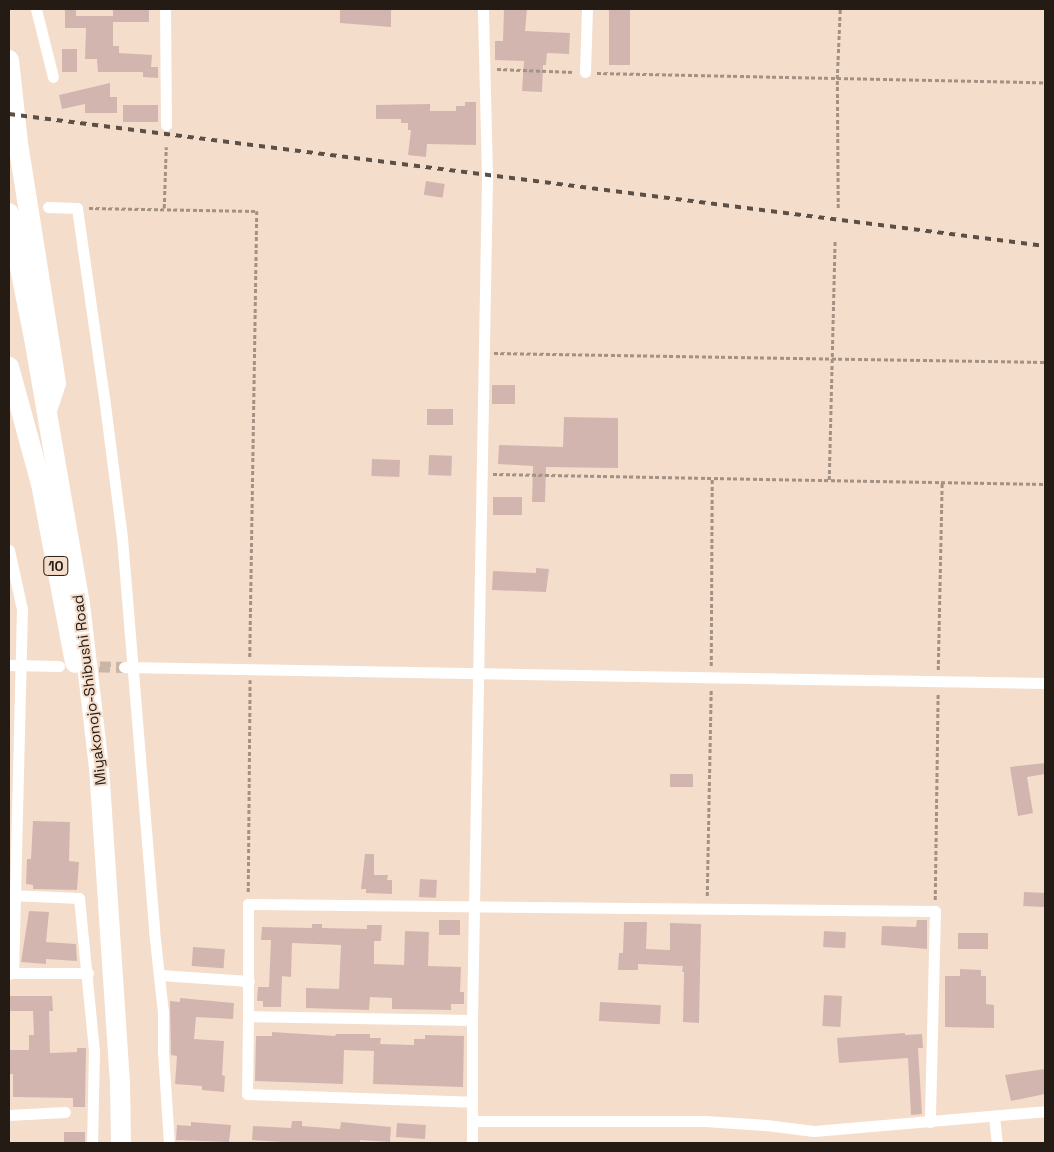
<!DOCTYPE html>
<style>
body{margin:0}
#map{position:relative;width:1054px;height:1152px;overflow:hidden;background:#f5ddcb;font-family:"Space Grotesk",sans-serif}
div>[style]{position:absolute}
.building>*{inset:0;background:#d3b5af;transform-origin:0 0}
.minor-tunnel>*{height:11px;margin-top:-5.5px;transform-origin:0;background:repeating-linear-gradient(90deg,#cbb6a6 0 11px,transparent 0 16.5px)}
.path>*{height:2.5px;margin-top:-1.25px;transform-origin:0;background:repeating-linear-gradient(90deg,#a39183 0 4px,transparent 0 6.5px)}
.minor>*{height:11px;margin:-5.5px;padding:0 5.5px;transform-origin:5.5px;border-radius:5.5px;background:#fff}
.motorway>*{height:20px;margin:-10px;padding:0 10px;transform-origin:10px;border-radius:10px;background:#fff}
.rail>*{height:4px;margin-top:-2px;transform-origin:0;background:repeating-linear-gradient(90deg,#5c4f45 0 6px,transparent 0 12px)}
span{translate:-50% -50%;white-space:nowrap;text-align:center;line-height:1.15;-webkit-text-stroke:4px #f5ddcb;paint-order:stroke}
.shield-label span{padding:1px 4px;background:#f5ddcb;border:1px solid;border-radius:4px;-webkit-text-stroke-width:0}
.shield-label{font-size:14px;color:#231b14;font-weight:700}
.street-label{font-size:15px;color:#231b14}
.frame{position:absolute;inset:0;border:10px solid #231b14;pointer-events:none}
</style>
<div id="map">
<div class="building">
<i style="clip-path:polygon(65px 9px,76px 9px,76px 16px,113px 16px,113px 46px,119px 46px,119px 53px,152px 55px,151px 67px,158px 67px,158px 78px,143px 77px,143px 72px,98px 72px,97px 59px,85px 59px,86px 28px,65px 28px)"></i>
<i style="left:113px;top:9px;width:36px;height:13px"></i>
<i style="clip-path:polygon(340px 9px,391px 9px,391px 27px,340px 23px)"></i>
<i style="clip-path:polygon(504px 9px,527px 9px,525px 31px,570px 33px,569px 54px,547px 53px,546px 65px,543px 65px,542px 92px,522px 91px,524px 61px,495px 60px,495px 41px,503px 41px)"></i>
<i style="left:609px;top:9px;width:21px;height:56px"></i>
<i style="left:62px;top:49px;width:15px;height:23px"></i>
<i style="clip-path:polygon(110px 83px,110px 97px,117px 97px,117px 113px,85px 113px,85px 104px,62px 109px,59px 95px)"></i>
<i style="clip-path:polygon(465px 102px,476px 102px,476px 145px,427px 144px,426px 157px,408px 155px,411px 130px,408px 130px,408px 123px,401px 123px,401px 119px,376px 119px,376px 105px,430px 104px,430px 111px,456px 111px,456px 106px,465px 106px)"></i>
<i style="left:158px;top:105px;width:17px;height:35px;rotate:90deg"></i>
<i style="left:426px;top:181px;width:19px;height:14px;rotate:9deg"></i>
<i style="left:492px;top:385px;width:23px;height:19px"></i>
<i style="left:427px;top:409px;width:26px;height:16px"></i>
<i style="clip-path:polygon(564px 417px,618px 418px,618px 468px,546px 467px,545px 502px,532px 502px,533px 466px,498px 464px,499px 445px,563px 447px)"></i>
<i style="left:429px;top:455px;width:23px;height:20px;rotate:2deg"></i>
<i style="left:372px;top:459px;width:28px;height:17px;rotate:2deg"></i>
<i style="left:493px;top:497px;width:29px;height:18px"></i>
<i style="clip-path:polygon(536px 568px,549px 569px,546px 592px,492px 590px,493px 571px,536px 573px)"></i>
<i style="clip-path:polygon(1045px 763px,1045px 774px,1027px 777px,1033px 813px,1018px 816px,1010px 767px)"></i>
<i style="left:670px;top:774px;width:23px;height:13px"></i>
<i style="clip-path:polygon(33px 821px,70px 822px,69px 861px,79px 862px,77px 890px,33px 889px,33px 885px,26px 884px,27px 859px,31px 859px)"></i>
<i style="clip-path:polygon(365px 854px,374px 854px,374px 875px,388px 875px,387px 880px,392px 880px,392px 894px,366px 893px,366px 889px,361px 889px)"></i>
<i style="left:420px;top:879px;width:17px;height:18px;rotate:3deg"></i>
<i style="left:1024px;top:892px;width:21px;height:14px;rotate:3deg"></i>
<i style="clip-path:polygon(29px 911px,49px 912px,46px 942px,76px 944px,77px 961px,46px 959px,46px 964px,21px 962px)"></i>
<i style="left:439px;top:920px;width:21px;height:15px"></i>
<i style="clip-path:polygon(917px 920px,927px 920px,927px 949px,881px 945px,882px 926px,916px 927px)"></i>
<i style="clip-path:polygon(624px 922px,647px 922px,646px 949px,670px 950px,670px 923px,701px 924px,699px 1023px,683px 1022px,684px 972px,682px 972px,683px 966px,638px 964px,638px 970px,618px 970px,619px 953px,623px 953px)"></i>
<i style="clip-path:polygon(312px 924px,322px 924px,322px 928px,367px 929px,367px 925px,382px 925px,381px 941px,374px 941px,374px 964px,404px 965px,405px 931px,429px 932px,428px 966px,461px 967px,460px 992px,464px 992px,464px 1004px,451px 1004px,451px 1010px,392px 1009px,392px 998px,370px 997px,369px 1010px,306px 1008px,306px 988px,339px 989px,341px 945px,292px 943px,291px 977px,282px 976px,281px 1007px,263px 1007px,263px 1001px,257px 1001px,258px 987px,269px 987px,271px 940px,261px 940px,262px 927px,312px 928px)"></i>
<i style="left:824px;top:931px;width:22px;height:16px;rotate:3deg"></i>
<i style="left:958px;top:933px;width:30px;height:16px"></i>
<i style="left:193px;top:947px;width:32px;height:19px;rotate:4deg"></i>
<i style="clip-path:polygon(960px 969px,981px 970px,981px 976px,986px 976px,986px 1004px,994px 1005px,994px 1028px,945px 1027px,945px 976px,960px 976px)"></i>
<i style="left:824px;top:995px;width:18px;height:31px;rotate:3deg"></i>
<i style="clip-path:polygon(9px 996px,52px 996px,53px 1011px,49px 1011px,50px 1053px,77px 1052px,77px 1048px,86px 1048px,85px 1107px,73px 1107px,73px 1098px,13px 1097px,13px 1074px,9px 1074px,9px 1050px,29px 1050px,29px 1035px,34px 1035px,33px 1011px,9px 1011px)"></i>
<i style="clip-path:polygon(180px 998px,234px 1003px,233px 1019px,196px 1017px,194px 1039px,224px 1041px,222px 1075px,225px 1076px,224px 1092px,202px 1090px,202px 1086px,175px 1084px,177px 1056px,171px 1055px,170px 1003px,170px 1001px,180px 1002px)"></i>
<i style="left:600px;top:1002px;width:61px;height:19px;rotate:3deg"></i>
<i style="clip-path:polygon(272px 1032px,335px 1036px,336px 1034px,370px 1034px,370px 1038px,381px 1038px,380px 1044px,414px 1045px,414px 1039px,425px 1039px,425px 1035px,464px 1036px,463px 1087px,373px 1084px,374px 1051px,344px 1050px,343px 1084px,255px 1081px,256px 1036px,272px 1036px)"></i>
<i style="clip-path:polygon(905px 1033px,905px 1035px,922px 1034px,923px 1048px,918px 1048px,922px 1114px,911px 1115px,908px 1058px,839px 1063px,837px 1038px)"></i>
<i style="clip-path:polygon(1045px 1069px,1045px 1094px,1011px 1101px,1005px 1075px)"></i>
<i style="clip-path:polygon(292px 1121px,302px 1121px,302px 1126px,340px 1129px,341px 1122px,391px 1127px,390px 1142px,360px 1140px,360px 1143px,299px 1143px,252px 1140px,253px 1126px,291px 1128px)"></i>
<i style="clip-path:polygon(191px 1122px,231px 1125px,229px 1142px,176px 1140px,177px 1125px,191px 1126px)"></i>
<i style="left:397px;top:1123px;width:29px;height:14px;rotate:4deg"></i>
<i style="left:85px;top:1132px;width:11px;height:21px;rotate:90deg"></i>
</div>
<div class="minor-tunnel">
<i style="left:83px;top:666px;width:41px;rotate:1.4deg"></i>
</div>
<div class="path">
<i style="left:497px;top:69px;width:77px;rotate:2.2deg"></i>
<i style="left:597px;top:73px;width:448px;rotate:1.2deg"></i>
<i style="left:89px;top:208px;width:168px;rotate:1deg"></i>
<i style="left:257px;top:211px;width:446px;rotate:90.9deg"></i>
<i style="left:164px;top:208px;width:61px;rotate:-88.1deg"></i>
<i style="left:838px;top:208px;width:129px;rotate:-90.4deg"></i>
<i style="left:837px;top:79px;width:70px;rotate:-87.5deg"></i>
<i style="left:494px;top:353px;width:551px;rotate:0.94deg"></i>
<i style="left:493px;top:474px;width:552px;rotate:1.04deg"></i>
<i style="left:829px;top:480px;width:239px;rotate:-88.6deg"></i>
<i style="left:711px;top:666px;width:188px;rotate:-89.7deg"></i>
<i style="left:938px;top:670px;width:187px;rotate:-88.8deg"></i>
<i style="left:248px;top:892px;width:212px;rotate:-89.5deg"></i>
<i style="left:707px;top:896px;width:207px;rotate:-88.9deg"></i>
<i style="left:935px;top:900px;width:207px;rotate:-89.2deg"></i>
</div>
<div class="minor">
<i style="left:36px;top:9px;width:70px;rotate:76deg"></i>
<i style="left:165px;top:9px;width:116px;rotate:89.5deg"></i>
<i style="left:585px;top:72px;width:63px;rotate:-88.2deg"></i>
<i style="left:48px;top:207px;width:29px;rotate:2deg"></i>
<i style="left:77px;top:208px;width:191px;rotate:81.9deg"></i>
<i style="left:104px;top:397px;width:142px;rotate:82.7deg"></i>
<i style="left:122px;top:538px;width:394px;rotate:85.3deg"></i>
<i style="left:154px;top:931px;width:81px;rotate:83.7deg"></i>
<i style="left:163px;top:1012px;width:39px;rotate:90deg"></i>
<i style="left:163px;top:1051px;width:92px;rotate:86.3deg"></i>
<i style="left:9px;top:550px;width:60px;rotate:77.6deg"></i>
<i style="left:22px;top:609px;width:364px;rotate:91.4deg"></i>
<i style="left:13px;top:973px;width:4px;rotate:166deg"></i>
<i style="left:9px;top:665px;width:50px;rotate:1.1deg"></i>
<i style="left:124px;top:667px;width:921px;rotate:1deg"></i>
<i style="left:9px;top:895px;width:70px;rotate:2.5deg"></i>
<i style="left:79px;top:898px;width:153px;rotate:84.4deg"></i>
<i style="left:94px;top:1050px;width:93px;rotate:91.2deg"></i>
<i style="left:13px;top:973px;width:75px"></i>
<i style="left:160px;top:975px;width:89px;rotate:3.9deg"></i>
<i style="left:248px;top:1016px;width:78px;rotate:90.7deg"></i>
<i style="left:247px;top:1094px;width:224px;rotate:2deg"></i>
<i style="left:472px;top:1020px;width:224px;rotate:-179deg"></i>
<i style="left:248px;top:1016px;width:112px;rotate:-90deg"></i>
<i style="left:248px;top:904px;width:687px;rotate:0.58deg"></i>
<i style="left:935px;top:911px;width:211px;rotate:91.4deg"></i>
<i style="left:9px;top:1115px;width:56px;rotate:-3.1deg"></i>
<i style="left:994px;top:1116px;width:27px;rotate:84deg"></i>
<i style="left:472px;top:1121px;width:233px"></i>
<i style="left:705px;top:1121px;width:61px;rotate:3.8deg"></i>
<i style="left:766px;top:1125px;width:48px;rotate:7.1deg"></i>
<i style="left:814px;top:1131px;width:232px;rotate:-4.9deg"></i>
<i style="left:472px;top:1143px;width:123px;rotate:-90deg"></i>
<i style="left:472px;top:1020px;width:845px;rotate:-88.98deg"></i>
<i style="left:487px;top:175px;width:166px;rotate:-91.4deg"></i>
</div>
<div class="motorway">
<i style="left:9px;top:60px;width:83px;rotate:83.8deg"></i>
<i style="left:18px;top:143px;width:243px;rotate:81deg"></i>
<i style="left:56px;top:383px;width:26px;rotate:108deg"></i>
<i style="left:9px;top:213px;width:127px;rotate:78.7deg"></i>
<i style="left:34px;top:338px;width:270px;rotate:80.2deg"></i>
<i style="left:80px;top:604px;width:164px;rotate:83.4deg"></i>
<i style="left:99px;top:767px;width:318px;rotate:86.2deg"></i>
<i style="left:120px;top:1084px;width:59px;rotate:89deg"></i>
<i style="left:9px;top:367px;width:121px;rotate:74.7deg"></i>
<i style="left:41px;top:484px;width:182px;rotate:79.2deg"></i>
</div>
<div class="rail">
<i style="left:9px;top:114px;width:1044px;rotate:7.26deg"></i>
</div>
<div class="shield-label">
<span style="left:56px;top:566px">10</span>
</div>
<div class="street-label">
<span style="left:89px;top:690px;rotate:-97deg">Miyakonojo-Shibushi Road</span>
</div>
<div class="frame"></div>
</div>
